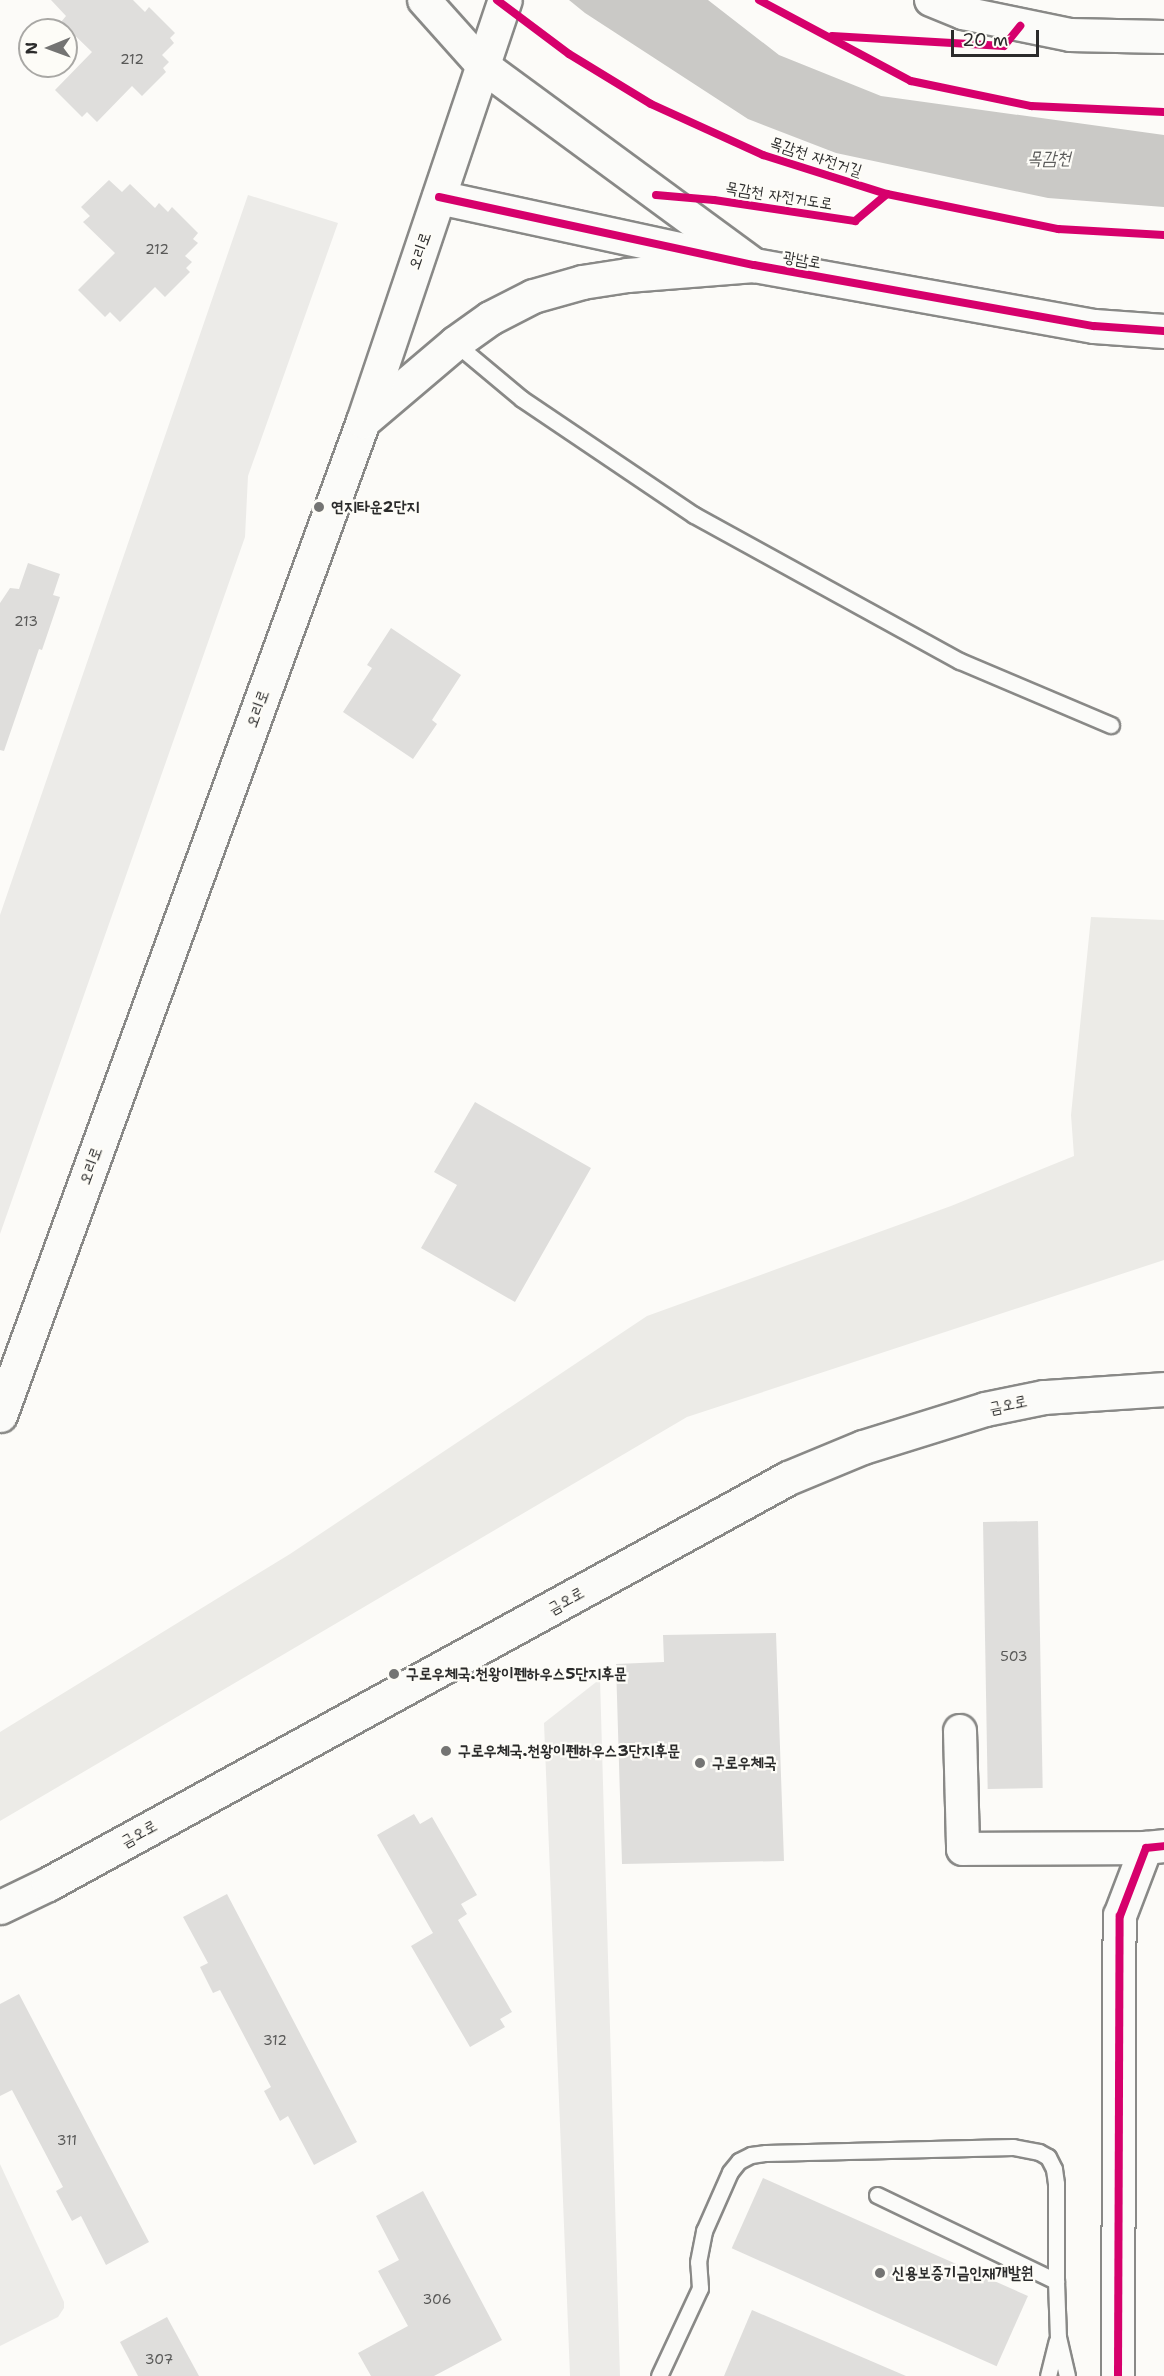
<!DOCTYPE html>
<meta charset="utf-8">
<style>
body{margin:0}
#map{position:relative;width:1164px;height:2376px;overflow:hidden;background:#fcfbf8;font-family:"Shantell Sans","Poor Story",sans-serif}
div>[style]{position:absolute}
.built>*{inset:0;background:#ecebe7}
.green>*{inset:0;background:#ecebe8}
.water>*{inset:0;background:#cac9c6}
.building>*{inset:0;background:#dfdedc;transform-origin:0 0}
.roads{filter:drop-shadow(2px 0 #898987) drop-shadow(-2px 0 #898987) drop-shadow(0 2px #898987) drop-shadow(0 -2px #898987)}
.service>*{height:15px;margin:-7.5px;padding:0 7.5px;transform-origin:7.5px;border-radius:7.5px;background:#fbfbf9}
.minor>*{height:32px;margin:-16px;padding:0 16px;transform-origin:16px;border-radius:16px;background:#fbfbf9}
.tertiary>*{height:33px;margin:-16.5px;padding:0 16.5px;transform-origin:16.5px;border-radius:16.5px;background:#fbfbf9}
.secondary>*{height:33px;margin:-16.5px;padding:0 16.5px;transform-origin:16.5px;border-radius:16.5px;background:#fbfbf9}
.cycleway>*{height:8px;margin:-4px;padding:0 4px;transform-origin:4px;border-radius:4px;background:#d6006c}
.dots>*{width:16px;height:16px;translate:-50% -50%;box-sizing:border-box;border:3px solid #fdfcf7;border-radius:50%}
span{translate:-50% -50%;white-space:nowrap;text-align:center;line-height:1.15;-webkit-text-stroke:4.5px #fdfcf7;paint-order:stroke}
.number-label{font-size:14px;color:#585857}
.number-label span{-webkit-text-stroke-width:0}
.street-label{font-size:16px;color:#2b2b2b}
.poi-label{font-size:16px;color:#2b2b2b;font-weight:700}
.left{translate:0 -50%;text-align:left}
.water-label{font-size:18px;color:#5b5b5a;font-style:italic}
.north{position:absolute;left:18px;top:18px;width:60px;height:60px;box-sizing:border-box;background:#fdfcf7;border:2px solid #a9a8a5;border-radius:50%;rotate:269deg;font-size:16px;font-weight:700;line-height:24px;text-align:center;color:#2b2b2b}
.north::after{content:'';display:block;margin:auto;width:21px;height:27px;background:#747473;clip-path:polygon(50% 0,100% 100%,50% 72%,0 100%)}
.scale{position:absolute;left:951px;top:30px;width:88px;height:27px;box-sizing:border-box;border:3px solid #2b2b2b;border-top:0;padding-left:8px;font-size:18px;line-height:21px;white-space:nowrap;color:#2b2b2b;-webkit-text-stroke:4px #fdfcf7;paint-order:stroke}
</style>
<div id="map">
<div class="built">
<i style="clip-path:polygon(1091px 917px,1164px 920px,1164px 1260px,687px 1417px,0 1821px,0 1732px,290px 1554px,647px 1316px,951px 1206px,1074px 1156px,1071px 1115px)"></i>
</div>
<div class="green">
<i style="clip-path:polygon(248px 195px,338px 223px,248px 476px,245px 537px,0 1234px,0 915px)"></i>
<i style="clip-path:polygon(600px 1679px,620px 2376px,570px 2376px,544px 1723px)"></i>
<i style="clip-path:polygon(0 2164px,64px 2302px,64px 2308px,58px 2317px,0 2346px)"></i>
</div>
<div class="water">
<i style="clip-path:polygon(569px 0,708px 0,779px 55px,881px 96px,1164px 135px,1164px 207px,1048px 198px,836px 153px,748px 119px,585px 13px)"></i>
</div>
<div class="building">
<i style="clip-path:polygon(51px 0,133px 0,145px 12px,149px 7px,175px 33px,170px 38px,174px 43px,162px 55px,169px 62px,163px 68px,166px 72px,142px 96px,132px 86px,97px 122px,87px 112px,82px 117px,55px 90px,92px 52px,61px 22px,66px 16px)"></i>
<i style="clip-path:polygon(109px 180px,122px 192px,130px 184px,155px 208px,159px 203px,168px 212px,172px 207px,198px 233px,193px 239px,198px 243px,185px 256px,192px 262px,186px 268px,190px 272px,165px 297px,155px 287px,120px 322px,110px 312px,105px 317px,78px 290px,115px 253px,83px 222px,90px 216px,81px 207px)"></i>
<i style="clip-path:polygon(28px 563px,60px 574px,53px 595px,60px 597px,42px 650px,39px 649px,4px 751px,0 750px,0 603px,10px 588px,19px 589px)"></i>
<i style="clip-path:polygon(391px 628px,461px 675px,432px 720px,437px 724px,413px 759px,343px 712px,372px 668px,367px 665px)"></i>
<i style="clip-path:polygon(475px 1102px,591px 1168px,515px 1302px,421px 1248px,457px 1185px,434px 1172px)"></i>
<i style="left:1038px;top:1521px;width:267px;height:55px;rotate:89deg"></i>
<i style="clip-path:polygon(776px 1633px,784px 1861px,622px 1864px,616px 1664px,664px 1662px,663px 1635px)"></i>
<i style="clip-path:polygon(414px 1814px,420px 1824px,432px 1817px,477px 1895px,461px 1904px,467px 1914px,458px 1920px,512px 2012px,500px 2019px,505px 2027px,470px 2047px,411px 1946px,433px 1933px,377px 1835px)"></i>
<i style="clip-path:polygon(227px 1894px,357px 2142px,314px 2165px,288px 2116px,280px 2121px,264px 2091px,271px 2087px,220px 1990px,213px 1993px,200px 1967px,208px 1963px,183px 1917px)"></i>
<i style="clip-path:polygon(19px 1994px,149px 2242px,106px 2265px,81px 2216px,72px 2221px,56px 2191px,63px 2187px,12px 2090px,0 2096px,0 2004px)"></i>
<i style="left:763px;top:2178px;width:290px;height:77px;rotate:24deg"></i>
<i style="clip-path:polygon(423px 2191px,502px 2340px,434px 2376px,371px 2376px,358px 2353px,408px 2326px,378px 2271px,399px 2260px,376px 2216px)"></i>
<i style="clip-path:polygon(752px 2310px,906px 2376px,724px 2376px)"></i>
<i style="clip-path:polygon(167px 2317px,199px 2376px,138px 2376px,120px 2342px)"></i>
</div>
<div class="roads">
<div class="service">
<i style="left:455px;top:343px;width:87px;rotate:39.9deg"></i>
<i style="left:522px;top:399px;width:207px;rotate:34deg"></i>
<i style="left:694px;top:515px;width:303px;rotate:28.8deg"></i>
<i style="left:960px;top:661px;width:164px;rotate:23deg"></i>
<i style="left:877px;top:2195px;width:199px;rotate:25.7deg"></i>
<i style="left:1056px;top:2281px;width:56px;rotate:88deg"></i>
<i style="left:1058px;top:2337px;width:40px;rotate:77deg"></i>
<i style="left:659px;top:2376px;width:97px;rotate:-65deg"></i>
<i style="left:700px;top:2288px;width:26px;rotate:-94deg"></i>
<i style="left:698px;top:2262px;width:32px;rotate:-79deg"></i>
<i style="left:704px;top:2231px;width:64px;rotate:-66.2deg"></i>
<i style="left:730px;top:2172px;width:14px;rotate:-51deg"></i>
<i style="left:739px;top:2161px;width:13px;rotate:-27deg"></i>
<i style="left:751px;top:2155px;width:15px;rotate:-8deg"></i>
<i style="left:766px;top:2153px;width:247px;rotate:-1.4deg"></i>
<i style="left:1013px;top:2147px;width:26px;rotate:11deg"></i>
<i style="left:1039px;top:2152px;width:10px;rotate:29deg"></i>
<i style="left:1048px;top:2157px;width:13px;rotate:63deg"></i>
<i style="left:1054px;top:2169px;width:15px;rotate:82deg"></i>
<i style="left:1056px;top:2184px;width:97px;rotate:90deg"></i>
<i style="left:1048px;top:2376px;width:36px;rotate:-76deg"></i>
</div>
<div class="minor">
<i style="left:424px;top:0;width:89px;rotate:48.2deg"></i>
<i style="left:931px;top:0;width:35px;rotate:22deg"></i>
<i style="left:963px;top:13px;width:109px;rotate:11.6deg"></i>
<i style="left:1070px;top:35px;width:94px;rotate:1.2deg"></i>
<i style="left:960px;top:1731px;width:118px;rotate:88.5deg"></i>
<i style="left:963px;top:1849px;width:183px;rotate:-0.3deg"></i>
<i style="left:1118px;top:2376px;width:460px;rotate:-89.8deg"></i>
<i style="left:1120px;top:1916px;width:73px;rotate:-69.1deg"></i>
<i style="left:1146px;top:1848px;width:18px;rotate:-6deg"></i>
</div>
<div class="tertiary">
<i style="left:439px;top:197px;width:322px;rotate:12.2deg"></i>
<i style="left:754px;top:265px;width:345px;rotate:10.2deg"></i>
<i style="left:1094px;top:326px;width:70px;rotate:4.1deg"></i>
</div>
<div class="secondary">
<i style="left:483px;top:66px;width:336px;rotate:36.3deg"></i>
<i style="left:363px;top:421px;width:121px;rotate:-40.3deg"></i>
<i style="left:455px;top:343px;width:43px;rotate:-35.5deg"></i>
<i style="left:490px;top:318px;width:48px;rotate:-27.1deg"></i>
<i style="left:533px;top:296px;width:51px;rotate:-15.9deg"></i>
<i style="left:582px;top:282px;width:46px;rotate:-8.8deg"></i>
<i style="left:627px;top:275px;width:127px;rotate:-4.5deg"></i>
<i style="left:0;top:1415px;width:1058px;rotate:-69.94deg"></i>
<i style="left:363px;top:421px;width:444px;rotate:-71.4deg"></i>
<i style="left:0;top:1907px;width:53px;rotate:-25.6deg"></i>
<i style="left:48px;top:1884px;width:844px;rotate:-28.75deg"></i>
<i style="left:788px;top:1478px;width:81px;rotate:-22.5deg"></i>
<i style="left:863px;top:1447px;width:128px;rotate:-17.3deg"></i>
<i style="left:985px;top:1409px;width:60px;rotate:-11.5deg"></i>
<i style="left:1044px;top:1397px;width:120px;rotate:-3.8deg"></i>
</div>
</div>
<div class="cycleway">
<i style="left:497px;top:0;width:90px;rotate:36.9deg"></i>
<i style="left:569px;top:54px;width:96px;rotate:31.4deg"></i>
<i style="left:651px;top:104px;width:123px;rotate:24.5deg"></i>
<i style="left:763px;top:155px;width:130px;rotate:17.5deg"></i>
<i style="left:887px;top:194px;width:175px;rotate:11.6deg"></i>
<i style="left:1058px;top:229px;width:106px;rotate:3.2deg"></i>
<i style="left:759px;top:0;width:172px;rotate:28.1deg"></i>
<i style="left:911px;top:81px;width:123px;rotate:11.8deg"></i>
<i style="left:1031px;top:106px;width:133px;rotate:2.6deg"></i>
<i style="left:832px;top:36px;width:172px;rotate:3.3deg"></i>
<i style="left:1004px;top:46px;width:26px;rotate:-51deg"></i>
<i style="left:656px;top:195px;width:58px;rotate:4.9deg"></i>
<i style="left:714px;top:200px;width:143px;rotate:8.5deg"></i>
<i style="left:855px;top:221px;width:42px;rotate:-40.2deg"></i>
<i style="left:439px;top:197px;width:322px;rotate:12.2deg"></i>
<i style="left:754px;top:265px;width:345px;rotate:10.2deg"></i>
<i style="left:1094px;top:326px;width:70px;rotate:4.1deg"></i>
<i style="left:1118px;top:2376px;width:460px;rotate:-89.8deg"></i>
<i style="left:1120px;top:1916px;width:73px;rotate:-69.1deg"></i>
<i style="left:1146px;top:1848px;width:18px;rotate:-6deg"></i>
</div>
<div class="dots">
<i style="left:319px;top:507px;background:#747473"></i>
<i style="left:394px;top:1674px;background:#747473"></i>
<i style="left:446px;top:1751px;background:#747473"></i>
<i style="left:700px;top:1763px;background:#747473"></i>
<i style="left:880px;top:2273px;background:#747473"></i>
</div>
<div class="number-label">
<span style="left:132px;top:59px">212</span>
<span style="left:157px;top:249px">212</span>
<span style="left:26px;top:621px">213</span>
<span style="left:1014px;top:1656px">503</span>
<span style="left:275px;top:2040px">312</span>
<span style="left:67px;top:2140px">311</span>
<span style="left:437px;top:2299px">306</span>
<span style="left:159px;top:2359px">307</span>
</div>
<div class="street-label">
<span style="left:816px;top:157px;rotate:18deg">목감천 자전거길</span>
<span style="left:779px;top:196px;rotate:9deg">목감천 자전거도로</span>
<span style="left:420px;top:251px;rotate:-71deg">오리로</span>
<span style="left:802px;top:260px;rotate:10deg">광남로</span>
<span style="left:258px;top:709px;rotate:-70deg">오리로</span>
<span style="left:91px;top:1166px;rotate:-70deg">오리로</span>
<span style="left:1008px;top:1405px;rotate:-12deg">금오로</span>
<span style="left:566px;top:1601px;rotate:-29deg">금오로</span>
<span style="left:139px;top:1834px;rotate:-29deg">금오로</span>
</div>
<div class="poi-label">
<span class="left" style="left:331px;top:507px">연지타운2단지</span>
<span class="left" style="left:406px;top:1674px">구로우체국.천왕이펜하우스5단지후문</span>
<span class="left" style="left:458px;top:1751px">구로우체국.천왕이펜하우스3단지후문</span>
<span class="left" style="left:712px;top:1763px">구로우체국</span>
<span class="left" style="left:892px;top:2273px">신용보증기금인재개발원</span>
</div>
<div class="water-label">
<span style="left:1049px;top:158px">목감천</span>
</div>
<div class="north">N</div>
<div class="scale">20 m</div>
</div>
